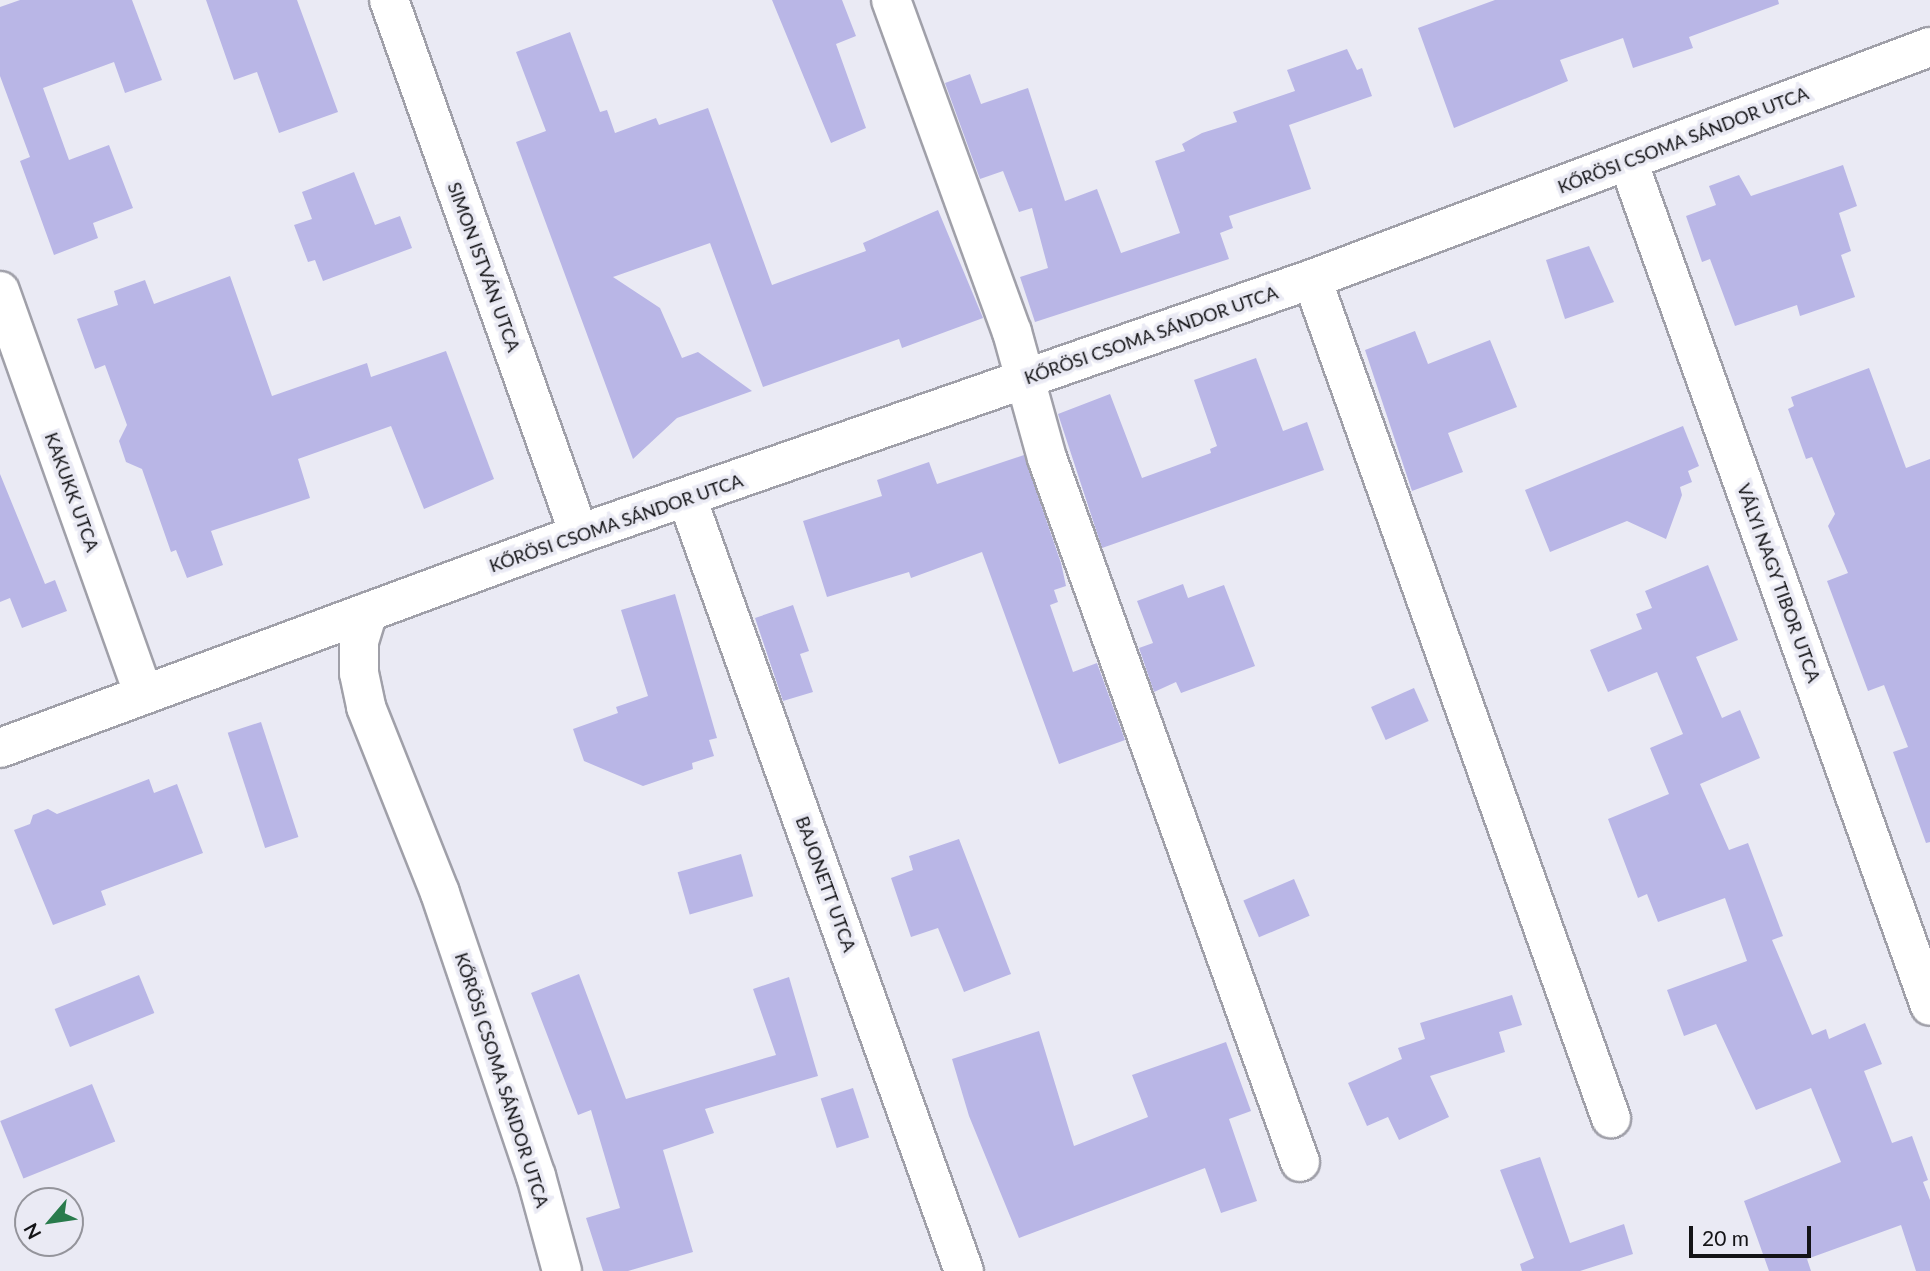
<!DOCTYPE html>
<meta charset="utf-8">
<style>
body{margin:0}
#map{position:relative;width:1930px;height:1271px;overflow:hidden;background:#eaeaf4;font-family:Lato,sans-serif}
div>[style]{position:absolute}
.building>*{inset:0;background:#b9b6e6;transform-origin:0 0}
.roads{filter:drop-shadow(2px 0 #a0a0a9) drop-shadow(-2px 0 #a0a0a9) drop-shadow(0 2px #a0a0a9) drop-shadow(0 -2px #a0a0a9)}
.street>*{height:38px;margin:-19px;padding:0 19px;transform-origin:19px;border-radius:19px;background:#fff}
span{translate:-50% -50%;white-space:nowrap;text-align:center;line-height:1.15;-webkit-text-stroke:7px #eaeaf4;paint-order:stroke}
.street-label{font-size:18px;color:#131316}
.north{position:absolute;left:14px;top:1187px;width:70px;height:70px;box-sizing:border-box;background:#eaeaf4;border:2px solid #94949b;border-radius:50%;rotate:241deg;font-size:19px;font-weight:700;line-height:28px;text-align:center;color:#131316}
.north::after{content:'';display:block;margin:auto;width:24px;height:32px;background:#297b4c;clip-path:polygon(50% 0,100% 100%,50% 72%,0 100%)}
.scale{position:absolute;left:1689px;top:1226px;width:122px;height:32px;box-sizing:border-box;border:4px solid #131316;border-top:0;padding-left:9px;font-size:21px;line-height:24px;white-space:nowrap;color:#131316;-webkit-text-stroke:5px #eaeaf4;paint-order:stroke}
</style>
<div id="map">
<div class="building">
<i style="clip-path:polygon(20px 0,132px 0,162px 80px,125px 93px,114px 62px,43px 88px,69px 160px,109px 145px,133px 208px,93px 223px,98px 238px,54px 255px,20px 161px,30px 157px,0 76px,0 7px)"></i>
<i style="clip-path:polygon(206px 0,297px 0,338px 112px,279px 133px,257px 72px,234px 80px)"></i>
<i style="clip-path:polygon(772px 0,842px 0,856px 36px,836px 44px,866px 128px,831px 143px)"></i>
<i style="clip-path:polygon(1495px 0,1778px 0,1779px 4px,1689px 37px,1693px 48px,1633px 68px,1623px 38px,1560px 60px,1568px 81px,1454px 128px,1418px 28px)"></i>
<i style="clip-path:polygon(570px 32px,600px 112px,607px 110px,615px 133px,656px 118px,659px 125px,708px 108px,772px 285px,866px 251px,863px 243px,938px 210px,983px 318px,902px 348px,899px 339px,763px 387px,710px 243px,613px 277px,660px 308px,682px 358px,698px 352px,752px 391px,677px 418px,633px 459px,516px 142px,546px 131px,516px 52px)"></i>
<i style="clip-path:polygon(1347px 49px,1357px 70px,1362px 68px,1372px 96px,1289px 125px,1311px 189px,1229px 216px,1233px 228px,1220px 233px,1229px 259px,1035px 322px,1020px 277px,1048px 268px,1032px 208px,1019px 212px,1003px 171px,980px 179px,945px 83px,970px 74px,981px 104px,1028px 88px,1065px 201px,1097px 189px,1121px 253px,1180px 233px,1155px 161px,1185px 151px,1182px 144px,1202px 133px,1237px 122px,1233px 112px,1295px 91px,1287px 70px)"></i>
<i style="clip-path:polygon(1843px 165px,1857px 206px,1839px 213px,1851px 251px,1841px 255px,1855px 297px,1800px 316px,1797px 305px,1735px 326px,1710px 259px,1702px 262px,1686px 216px,1716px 205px,1709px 186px,1739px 175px,1751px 196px)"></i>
<i style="clip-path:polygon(354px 172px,375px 225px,400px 216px,412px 248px,323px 281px,315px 260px,308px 262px,294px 225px,312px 219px,302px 192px)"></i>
<i style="clip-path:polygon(1589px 246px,1614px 302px,1565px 319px,1546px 260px)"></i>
<i style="clip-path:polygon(230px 276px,272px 396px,367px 363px,371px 377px,446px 351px,494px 479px,424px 509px,391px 426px,298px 459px,310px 498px,211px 531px,223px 565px,187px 578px,176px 550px,171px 552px,142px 469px,126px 462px,119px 441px,127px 425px,105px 365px,95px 369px,77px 319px,118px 305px,114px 291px,145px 280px,154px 304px)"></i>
<i style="clip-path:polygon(1415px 331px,1428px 364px,1490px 340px,1517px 407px,1448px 433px,1463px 472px,1412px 491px,1365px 350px)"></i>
<i style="clip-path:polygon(1256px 358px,1283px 431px,1307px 422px,1324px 470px,1102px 548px,1058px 414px,1110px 394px,1142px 478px,1211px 453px,1210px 449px,1217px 446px,1194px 380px)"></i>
<i style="clip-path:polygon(1869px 368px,1906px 468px,1930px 459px,1930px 842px,1926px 843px,1893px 752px,1908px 747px,1884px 685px,1868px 691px,1827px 581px,1848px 573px,1828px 526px,1835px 514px,1812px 457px,1806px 459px,1788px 409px,1794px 406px,1791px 397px)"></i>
<i style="clip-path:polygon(1683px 426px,1699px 466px,1688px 471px,1692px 482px,1680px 487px,1682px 495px,1666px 539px,1627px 521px,1550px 552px,1525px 490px)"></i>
<i style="clip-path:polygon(1024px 455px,1061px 563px,1066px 586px,1054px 590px,1058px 602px,1050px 605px,1073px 672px,1097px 663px,1125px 740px,1059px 764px,982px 552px,911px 578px,909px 572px,827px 597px,803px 521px,882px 496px,877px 480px,929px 462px,937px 484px)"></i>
<i style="clip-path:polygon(0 474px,45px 584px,55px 580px,67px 611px,22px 628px,10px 598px,0 602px)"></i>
<i style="clip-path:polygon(1708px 565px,1738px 640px,1696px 657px,1722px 718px,1740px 710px,1760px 758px,1700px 784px,1729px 850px,1748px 843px,1783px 936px,1772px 940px,1812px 1035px,1826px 1029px,1829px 1039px,1865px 1023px,1882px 1064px,1864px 1071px,1892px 1143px,1912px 1136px,1928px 1180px,1923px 1182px,1930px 1200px,1930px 1271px,1916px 1271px,1901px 1225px,1807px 1259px,1811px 1271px,1769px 1271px,1744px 1201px,1841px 1162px,1811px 1088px,1756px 1110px,1716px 1024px,1684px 1036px,1667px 990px,1747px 961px,1725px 898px,1658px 922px,1647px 894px,1638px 898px,1608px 819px,1669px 794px,1650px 748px,1683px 734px,1657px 672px,1608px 692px,1590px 650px,1642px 629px,1636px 614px,1652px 608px,1645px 591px)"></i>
<i style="clip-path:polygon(1183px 584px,1188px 598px,1224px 585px,1255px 666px,1181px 693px,1176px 682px,1154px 692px,1139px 648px,1153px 643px,1137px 601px)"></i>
<i style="clip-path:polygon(675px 594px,717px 738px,709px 740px,714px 756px,692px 763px,693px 769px,643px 786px,584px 761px,573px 729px,618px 713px,616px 707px,648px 696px,621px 610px)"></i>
<i style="clip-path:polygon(793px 605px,809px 651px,800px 654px,813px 692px,783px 701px,755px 618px)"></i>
<i style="left:1414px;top:688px;width:36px;height:47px;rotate:66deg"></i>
<i style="left:261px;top:722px;width:121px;height:35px;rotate:72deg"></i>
<i style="clip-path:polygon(149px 779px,154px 793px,177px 784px,203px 853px,101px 891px,106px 905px,53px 925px,14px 830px,30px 824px,33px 815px,48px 809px,57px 814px)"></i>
<i style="clip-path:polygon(959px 839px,1011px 974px,964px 992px,938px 928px,911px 937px,891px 878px,913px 870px,909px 856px)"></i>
<i style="left:741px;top:854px;width:44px;height:66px;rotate:74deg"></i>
<i style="left:1294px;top:879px;width:40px;height:55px;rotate:67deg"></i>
<i style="clip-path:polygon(579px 974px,626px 1099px,776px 1055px,753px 989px,789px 977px,818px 1076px,705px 1109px,714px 1133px,663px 1150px,693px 1252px,628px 1271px,603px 1271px,586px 1218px,620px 1208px,591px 1110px,578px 1115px,531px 993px)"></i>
<i style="left:139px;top:975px;width:41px;height:91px;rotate:68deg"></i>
<i style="clip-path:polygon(1512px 995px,1522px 1025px,1499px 1032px,1505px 1052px,1430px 1076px,1449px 1117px,1399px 1140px,1388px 1117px,1367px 1126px,1348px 1083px,1402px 1059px,1398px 1048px,1425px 1039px,1420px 1023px)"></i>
<i style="clip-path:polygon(1039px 1031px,1074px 1146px,1148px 1117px,1132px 1075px,1226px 1042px,1251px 1111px,1229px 1119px,1257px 1201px,1221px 1213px,1205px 1168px,1019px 1238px,969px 1116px,952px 1059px)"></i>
<i style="left:92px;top:1084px;width:62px;height:99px;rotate:68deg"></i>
<i style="left:853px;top:1088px;width:52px;height:34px;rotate:72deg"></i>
<i style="clip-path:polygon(1540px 1157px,1570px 1243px,1624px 1224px,1633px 1254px,1580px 1271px,1522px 1271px,1520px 1264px,1534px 1258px,1500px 1170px)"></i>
</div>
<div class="roads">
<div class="street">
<i style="left:389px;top:0;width:567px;rotate:70.41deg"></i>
<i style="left:891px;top:0;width:353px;rotate:70deg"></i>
<i style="left:1012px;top:332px;width:131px;rotate:74.5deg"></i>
<i style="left:1047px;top:458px;width:748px;rotate:70.23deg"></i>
<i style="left:1628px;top:161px;width:897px;rotate:70.33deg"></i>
<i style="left:1312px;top:279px;width:891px;rotate:70.39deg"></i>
<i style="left:0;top:291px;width:427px;rotate:70.4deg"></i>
<i style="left:687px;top:498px;width:821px;rotate:70.29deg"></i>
<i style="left:368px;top:612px;width:31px;rotate:107deg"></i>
<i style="left:359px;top:642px;width:31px;rotate:90deg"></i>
<i style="left:359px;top:673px;width:35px;rotate:78deg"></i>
<i style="left:366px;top:707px;width:200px;rotate:68.3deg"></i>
<i style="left:440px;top:893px;width:299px;rotate:71.3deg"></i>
<i style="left:536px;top:1176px;width:98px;rotate:74.7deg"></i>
<i style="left:0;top:748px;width:617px;rotate:-20.28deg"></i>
<i style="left:579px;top:534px;width:776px;rotate:-19.18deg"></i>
<i style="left:1312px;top:279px;width:660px;rotate:-20.58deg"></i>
</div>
</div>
<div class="street-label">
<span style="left:1683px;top:140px;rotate:-21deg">KŐRÖSI CSOMA SÁNDOR UTCA</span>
<span style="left:484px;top:267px;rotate:70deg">SIMON ISTVÁN UTCA</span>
<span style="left:1151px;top:335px;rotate:-19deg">KŐRÖSI CSOMA SÁNDOR UTCA</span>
<span style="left:72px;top:492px;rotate:70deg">KAKUKK UTCA</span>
<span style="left:616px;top:523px;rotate:-19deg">KŐRÖSI CSOMA SÁNDOR UTCA</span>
<span style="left:1779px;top:583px;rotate:70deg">VÁLYI NAGY TIBOR UTCA</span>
<span style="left:826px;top:884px;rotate:70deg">BAJONETT UTCA</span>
<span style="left:502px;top:1080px;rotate:72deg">KŐRÖSI CSOMA SÁNDOR UTCA</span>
</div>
<div class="north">N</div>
<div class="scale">20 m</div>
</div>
